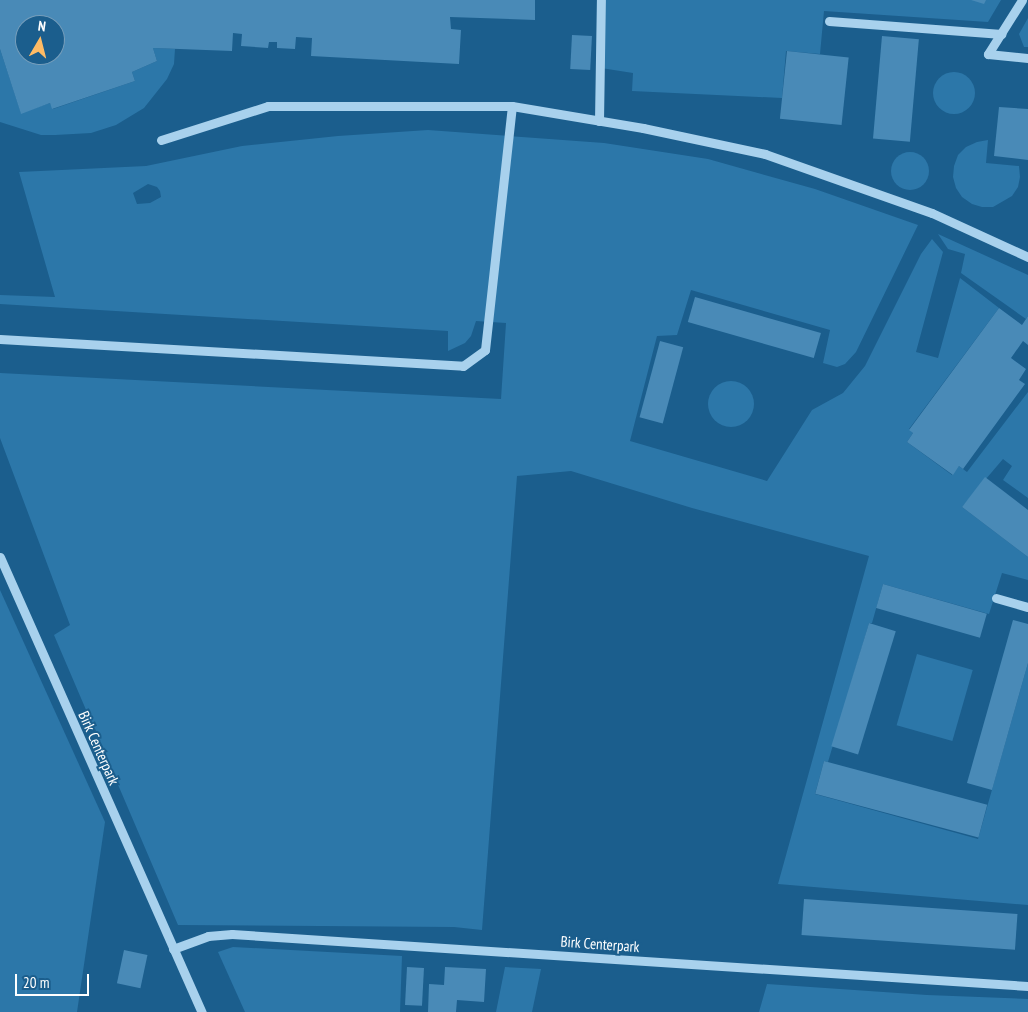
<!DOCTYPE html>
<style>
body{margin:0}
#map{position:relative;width:1028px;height:1012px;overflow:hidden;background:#1b5e8d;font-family:"PT Sans Narrow",sans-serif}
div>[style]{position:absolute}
.green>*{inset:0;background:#2c77a9;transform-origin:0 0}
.round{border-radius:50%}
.building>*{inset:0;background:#498ab7;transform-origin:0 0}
.minor>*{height:9px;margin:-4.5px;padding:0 4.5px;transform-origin:4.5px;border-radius:4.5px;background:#a8d1ed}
span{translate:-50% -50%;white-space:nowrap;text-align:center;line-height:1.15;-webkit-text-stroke:4px #1b5e8d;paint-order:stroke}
.street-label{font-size:15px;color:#fff}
.north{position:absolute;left:15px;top:15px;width:50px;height:50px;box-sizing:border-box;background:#1b5e8d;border:1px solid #769ebb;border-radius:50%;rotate:8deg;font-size:14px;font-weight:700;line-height:20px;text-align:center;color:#fff}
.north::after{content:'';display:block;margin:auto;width:18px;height:22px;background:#febb65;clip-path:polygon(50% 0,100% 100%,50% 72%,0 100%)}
.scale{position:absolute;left:15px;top:974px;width:74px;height:22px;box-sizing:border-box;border:2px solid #fff;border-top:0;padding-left:6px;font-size:15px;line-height:18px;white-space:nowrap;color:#fff;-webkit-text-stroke:4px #1b5e8d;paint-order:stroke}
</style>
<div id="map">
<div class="green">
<i style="clip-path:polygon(601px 0,1001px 0,988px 22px,824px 11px,820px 54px,786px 51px,782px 98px,632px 91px,633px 73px,601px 68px)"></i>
<i style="clip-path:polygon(1028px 18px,1028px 47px,1024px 47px,1019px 34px)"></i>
<i style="clip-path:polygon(153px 48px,175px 49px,174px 64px,167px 79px,144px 108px,116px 125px,91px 133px,55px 135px,41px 135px,0 122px,0 49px,21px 113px,50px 103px,53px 109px,135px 81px,132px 72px,157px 61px)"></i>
<i class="round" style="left:933px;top:72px;width:42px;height:42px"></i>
<i style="clip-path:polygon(evenodd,428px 130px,604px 143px,708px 159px,815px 189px,918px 225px,856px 352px,845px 364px,837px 367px,823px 363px,830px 330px,691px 290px,677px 335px,657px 336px,630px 441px,767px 481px,812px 410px,843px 393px,865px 366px,921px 254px,932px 239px,943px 252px,916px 352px,938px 358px,960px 278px,999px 308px,909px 429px,913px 433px,907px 442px,952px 475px,959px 466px,967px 472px,1028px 392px,1028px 498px,1003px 480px,1012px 466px,1003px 459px,962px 507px,1028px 557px,1028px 580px,1002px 573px,989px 614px,883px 584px,872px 623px,869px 623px,828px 762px,824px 761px,815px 794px,978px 839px,1028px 663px,1028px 905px,778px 884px,869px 556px,692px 508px,571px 471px,517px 476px,482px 930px,454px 927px,178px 925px,54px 635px,70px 625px,0 438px,0 373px,501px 399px,506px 323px,476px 321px,471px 336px,465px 343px,448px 351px,448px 331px,0 304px,0 295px,55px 297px,19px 172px,146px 166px,242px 146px,338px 136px,428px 130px,148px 184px,157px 187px,160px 191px,161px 197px,150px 203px,137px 204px,133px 193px,148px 184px)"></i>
<i style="clip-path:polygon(988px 140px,986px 163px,1019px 166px,1020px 177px,1018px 187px,1012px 196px,993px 207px,982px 207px,972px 204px,962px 197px,956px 188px,953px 177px,954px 166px,958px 155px,966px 147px,977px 142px)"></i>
<i class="round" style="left:891px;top:152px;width:38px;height:38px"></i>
<i style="clip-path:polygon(938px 234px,1028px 275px,1028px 316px,1026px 319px,961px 273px,965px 254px,948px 249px)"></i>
<i class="round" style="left:708px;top:381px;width:46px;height:46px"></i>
<i style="clip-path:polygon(0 590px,105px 822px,77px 1012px,0 1012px)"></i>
<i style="left:917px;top:654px;width:58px;height:74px;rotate:16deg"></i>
<i style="clip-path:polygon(233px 947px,402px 956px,400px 1012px,245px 1012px,218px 952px)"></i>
<i style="clip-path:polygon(505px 967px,541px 969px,532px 1012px,496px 1012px)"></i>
<i style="clip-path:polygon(767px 984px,927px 995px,1028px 999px,1028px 1012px,759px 1012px)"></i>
</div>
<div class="building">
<i style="clip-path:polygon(evenodd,0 0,535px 0,535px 20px,450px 17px,451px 29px,461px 30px,459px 64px,311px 56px,312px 38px,296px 37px,295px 49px,277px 48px,277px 42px,269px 42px,268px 48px,241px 46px,242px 34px,233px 33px,232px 51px,153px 48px,157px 61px,132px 72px,135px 81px,52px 109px,50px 103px,21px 114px,0 49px,0 0,25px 25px,55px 25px,55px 55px,25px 55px,25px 25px)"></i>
<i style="clip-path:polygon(971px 0,986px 0,984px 4px)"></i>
<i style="left:572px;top:35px;width:20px;height:34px;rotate:3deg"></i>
<i style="left:882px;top:36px;width:37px;height:103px;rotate:5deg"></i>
<i style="left:787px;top:51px;width:62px;height:68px;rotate:6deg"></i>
<i style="clip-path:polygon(999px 107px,1028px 109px,1028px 160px,994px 156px)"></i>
<i style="left:695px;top:297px;width:131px;height:26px;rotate:16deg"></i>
<i style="clip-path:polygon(999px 308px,1022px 325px,1028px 316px,1028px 345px,1023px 341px,1011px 358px,1026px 369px,1019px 380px,1025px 384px,963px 469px,959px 466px,953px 475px,907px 442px,913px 433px,909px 430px)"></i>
<i style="left:660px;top:341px;width:24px;height:79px;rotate:15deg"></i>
<i style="clip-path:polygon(985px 477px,1028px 510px,1028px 557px,962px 507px)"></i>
<i style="left:883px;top:584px;width:108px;height:25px;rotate:16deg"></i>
<i style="clip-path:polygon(1013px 620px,1028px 624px,1028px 663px,992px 790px,967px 783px)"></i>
<i style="left:869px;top:623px;width:28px;height:129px;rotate:17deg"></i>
<i style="left:824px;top:761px;width:169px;height:34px;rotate:15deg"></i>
<i style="left:804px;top:899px;width:214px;height:36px;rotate:4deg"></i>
<i style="left:124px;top:950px;width:24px;height:34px;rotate:12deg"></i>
<i style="left:407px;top:967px;width:17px;height:38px;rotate:3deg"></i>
<i style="clip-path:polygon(445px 967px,486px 969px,484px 1002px,457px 1000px,456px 1012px,428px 1012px,429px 984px,444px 985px)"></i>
</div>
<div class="minor">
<i style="left:1022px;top:0;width:64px;rotate:122.2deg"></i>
<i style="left:988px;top:54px;width:40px;rotate:5.7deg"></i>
<i style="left:829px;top:21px;width:173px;rotate:4.3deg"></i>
<i style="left:599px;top:121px;width:121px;rotate:-89.1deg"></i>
<i style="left:161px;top:140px;width:112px;rotate:-17.6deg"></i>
<i style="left:268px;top:106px;width:244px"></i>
<i style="left:512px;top:106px;width:133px;rotate:9.5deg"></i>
<i style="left:643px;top:128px;width:125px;rotate:12deg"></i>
<i style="left:765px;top:154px;width:177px;rotate:19.5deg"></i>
<i style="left:932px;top:213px;width:106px;rotate:24.6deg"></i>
<i style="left:0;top:339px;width:464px;rotate:3.3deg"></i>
<i style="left:463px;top:366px;width:27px;rotate:-36deg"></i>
<i style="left:485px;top:350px;width:245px;rotate:-83.7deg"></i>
<i style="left:0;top:557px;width:498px;rotate:66.1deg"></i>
<i style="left:996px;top:598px;width:33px;rotate:16deg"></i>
<i style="left:173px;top:949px;width:37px;rotate:-20deg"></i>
<i style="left:208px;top:936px;width:24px;rotate:-5deg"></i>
<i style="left:232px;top:934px;width:798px;rotate:3.74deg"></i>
</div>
<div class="street-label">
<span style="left:99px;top:748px;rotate:66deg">Birk Centerpark</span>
<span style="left:600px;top:944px;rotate:4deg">Birk Centerpark</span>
</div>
<div class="north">N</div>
<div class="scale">20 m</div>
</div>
